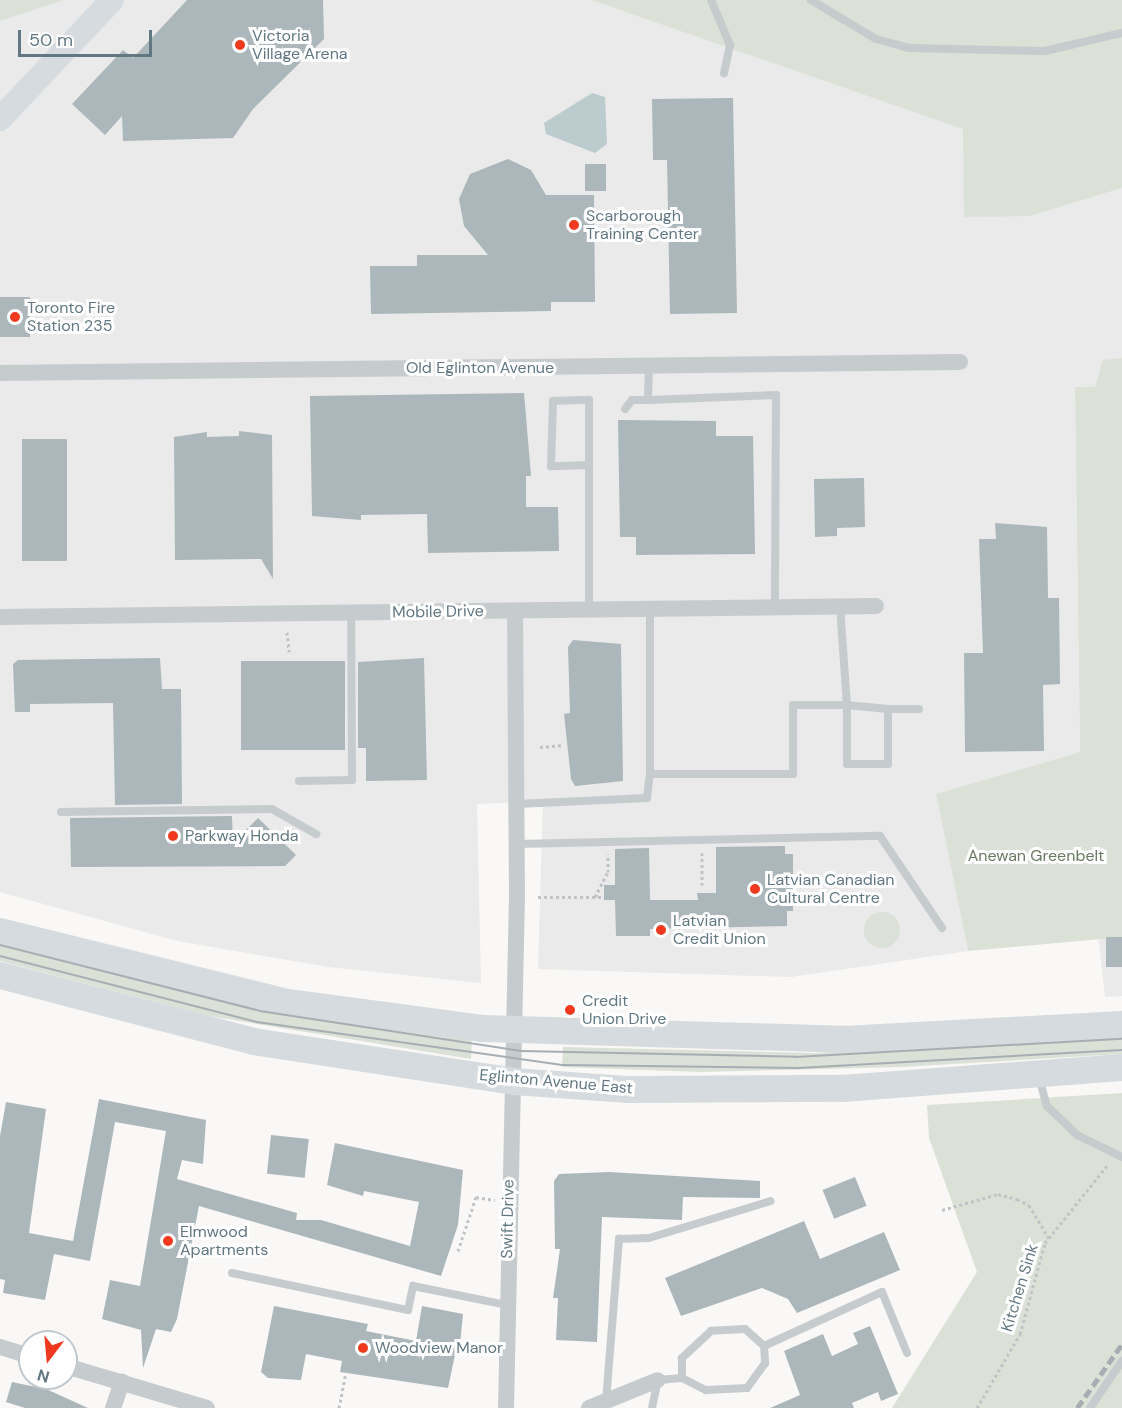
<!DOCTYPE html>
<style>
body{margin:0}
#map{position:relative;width:1122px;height:1408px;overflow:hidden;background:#f9f8f6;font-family:"DM Sans",sans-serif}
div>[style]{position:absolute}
.built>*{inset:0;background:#e9eae9}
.green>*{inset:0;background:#dbe1d6}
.round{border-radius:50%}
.water>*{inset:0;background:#bccbce}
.building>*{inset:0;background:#acb7bb;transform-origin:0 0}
.path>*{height:3px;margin-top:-1.5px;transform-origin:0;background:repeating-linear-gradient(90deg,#c1c4c6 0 3px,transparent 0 6px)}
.lane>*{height:8px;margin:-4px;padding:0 4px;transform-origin:4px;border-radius:4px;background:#c6cbce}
.street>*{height:16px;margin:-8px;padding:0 8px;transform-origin:8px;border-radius:8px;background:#c6cbce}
.secondary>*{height:24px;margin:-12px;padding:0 12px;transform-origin:12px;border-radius:12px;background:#d5dbde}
.primary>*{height:27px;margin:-13.5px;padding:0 13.5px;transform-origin:13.5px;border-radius:13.5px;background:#d5dbde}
.tram>*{height:1.5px;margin:-0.75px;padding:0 0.75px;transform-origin:0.75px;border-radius:0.75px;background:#a6aeb3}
.rail>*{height:4.5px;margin-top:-2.25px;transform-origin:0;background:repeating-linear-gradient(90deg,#a6aeb3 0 9px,transparent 0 13.5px)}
.dots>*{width:16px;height:16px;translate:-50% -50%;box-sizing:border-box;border:3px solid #fff;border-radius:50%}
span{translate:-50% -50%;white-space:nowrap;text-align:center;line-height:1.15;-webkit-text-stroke:6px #fff;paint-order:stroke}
.poi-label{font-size:16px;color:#617883}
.left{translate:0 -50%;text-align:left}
.street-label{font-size:16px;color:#617883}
.park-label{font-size:16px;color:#687a61}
.north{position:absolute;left:18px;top:1330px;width:60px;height:60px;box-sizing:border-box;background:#fff;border:2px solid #c0c9cd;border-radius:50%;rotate:196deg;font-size:16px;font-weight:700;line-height:24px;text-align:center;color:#617883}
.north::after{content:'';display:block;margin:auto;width:21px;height:27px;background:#ef3a1f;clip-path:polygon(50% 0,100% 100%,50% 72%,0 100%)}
.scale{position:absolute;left:18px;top:30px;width:134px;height:27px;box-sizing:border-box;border:3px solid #617883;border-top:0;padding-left:8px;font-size:18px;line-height:21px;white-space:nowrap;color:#617883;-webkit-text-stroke:4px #fff;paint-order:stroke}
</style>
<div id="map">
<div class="built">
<i style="clip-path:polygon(64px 0,591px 0,964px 129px,964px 216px,1030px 216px,1122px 188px,1122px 386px,1075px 388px,1080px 752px,936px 794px,968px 951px,791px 977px,538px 969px,543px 801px,477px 804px,481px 983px,328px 967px,177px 941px,0 892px,0 21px)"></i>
<i style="clip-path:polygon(1122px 932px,1122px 996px,1105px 997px,1098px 935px)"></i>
</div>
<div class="green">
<i style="clip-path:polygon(0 0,64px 0,0 21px)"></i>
<i style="clip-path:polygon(591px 0,1122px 0,1122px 188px,1030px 216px,964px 217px,963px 129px)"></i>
<i style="clip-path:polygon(1122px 358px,1122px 937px,968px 951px,936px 794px,1080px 752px,1075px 387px,1095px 387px,1103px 360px)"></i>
<i class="round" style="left:864px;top:912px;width:36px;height:36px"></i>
<i style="clip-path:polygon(0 939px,472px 1038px,471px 1059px,209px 1016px,0 961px)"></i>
<i style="clip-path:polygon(1122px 1035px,1122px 1054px,903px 1067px,699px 1072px,562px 1067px,563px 1047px,815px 1053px)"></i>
<i style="clip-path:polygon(1122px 1093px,1122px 1408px,892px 1408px,977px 1272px,929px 1138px,927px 1105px)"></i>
</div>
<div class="water">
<i style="clip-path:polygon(592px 93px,605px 97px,607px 144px,595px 153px,546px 134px,544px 123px)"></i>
</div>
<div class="building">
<i style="clip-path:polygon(187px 0,323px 0,324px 39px,253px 109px,233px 138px,123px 141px,122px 116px,105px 135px,72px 104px,123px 50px,133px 58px)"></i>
<i style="clip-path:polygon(733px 98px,737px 313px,670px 314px,667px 160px,653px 160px,652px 99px)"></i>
<i style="clip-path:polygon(508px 159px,531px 170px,546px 195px,594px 195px,595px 302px,551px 302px,551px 311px,371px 314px,370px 266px,417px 266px,417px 255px,488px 255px,464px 226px,459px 199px,470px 174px)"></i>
<i style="left:585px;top:164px;width:21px;height:27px"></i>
<i style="left:0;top:297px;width:30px;height:40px"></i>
<i style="clip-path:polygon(524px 393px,531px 476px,526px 476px,526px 507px,558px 507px,559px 551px,428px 553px,427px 514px,361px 515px,361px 520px,312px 516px,310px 396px)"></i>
<i style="clip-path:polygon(618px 420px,716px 421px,716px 436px,753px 436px,755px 554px,636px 555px,636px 537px,620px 537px)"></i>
<i style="clip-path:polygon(239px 431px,272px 435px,273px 579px,261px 559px,175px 560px,174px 437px,207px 432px,207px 437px,239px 436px)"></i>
<i style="left:22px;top:439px;width:45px;height:122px"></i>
<i style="clip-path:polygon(864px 478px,865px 527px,837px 528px,837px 536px,815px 537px,814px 479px)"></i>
<i style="clip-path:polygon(995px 523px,1047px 527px,1048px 598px,1059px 598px,1060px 684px,1043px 685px,1044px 751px,965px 752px,964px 653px,983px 653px,979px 539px,996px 539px)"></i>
<i style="clip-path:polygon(573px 640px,621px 644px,623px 781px,575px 786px,571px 779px,564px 714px,570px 713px,568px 647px)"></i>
<i style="clip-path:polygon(160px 658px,162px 689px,181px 689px,182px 804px,115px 805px,113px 703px,30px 704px,30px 712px,15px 712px,13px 664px,18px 660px)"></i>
<i style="clip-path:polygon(424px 658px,427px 780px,366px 781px,366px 748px,358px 748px,358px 662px)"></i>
<i style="left:241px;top:661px;width:104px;height:89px"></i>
<i style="clip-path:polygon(232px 816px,233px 843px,258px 818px,296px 855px,285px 866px,71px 867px,70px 818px)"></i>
<i style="clip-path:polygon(785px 846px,785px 854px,793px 854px,793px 911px,787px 911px,787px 926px,650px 929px,650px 936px,616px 936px,615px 900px,604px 900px,604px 885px,615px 885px,615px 849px,649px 848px,650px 900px,698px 900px,697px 893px,716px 893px,716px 847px)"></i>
<i style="left:1122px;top:937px;width:30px;height:16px;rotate:90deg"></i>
<i style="clip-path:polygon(99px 1099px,206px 1120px,203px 1164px,182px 1160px,177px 1179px,297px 1213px,296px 1220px,321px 1220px,410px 1246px,419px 1202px,364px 1191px,363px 1196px,327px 1185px,335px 1143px,463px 1170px,458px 1225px,441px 1276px,199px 1206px,177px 1319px,171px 1332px,156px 1329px,143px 1368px,141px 1330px,102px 1319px,110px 1280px,140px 1286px,166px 1131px,115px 1122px,90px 1261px,54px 1254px,45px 1300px,3px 1293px,5px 1280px,0 1279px,0 1136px,6px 1102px,46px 1109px,29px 1233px,73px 1241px)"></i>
<i style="left:271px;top:1135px;width:38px;height:39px;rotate:6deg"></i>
<i style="clip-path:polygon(609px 1172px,760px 1181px,760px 1198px,683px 1197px,682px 1220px,602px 1217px,597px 1342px,556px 1340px,558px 1298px,553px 1298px,560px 1249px,555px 1249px,554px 1181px,559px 1174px)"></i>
<i style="left:855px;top:1177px;width:31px;height:35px;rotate:68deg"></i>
<i style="clip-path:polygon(804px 1221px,820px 1259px,884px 1232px,900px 1270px,797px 1313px,788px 1299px,762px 1288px,681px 1316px,665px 1278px)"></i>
<i style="clip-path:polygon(274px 1306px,368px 1324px,366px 1331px,416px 1341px,422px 1306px,463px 1314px,459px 1356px,455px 1355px,448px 1388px,340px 1372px,342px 1361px,306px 1354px,301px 1380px,268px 1378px,261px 1372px)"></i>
<i style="clip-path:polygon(870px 1326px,898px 1394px,881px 1401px,878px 1392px,852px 1403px,854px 1408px,770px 1408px,800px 1395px,784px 1351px,823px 1334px,832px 1356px,858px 1344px,853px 1333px)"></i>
<i style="clip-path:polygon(12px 1382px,46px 1389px,88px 1408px,25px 1408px,6px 1402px)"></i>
</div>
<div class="path">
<i style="left:287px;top:632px;width:20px;rotate:84deg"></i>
<i style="left:540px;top:747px;width:24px;rotate:-5deg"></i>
<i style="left:702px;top:853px;width:32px;rotate:90deg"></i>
<i style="left:538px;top:897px;width:63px"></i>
<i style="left:595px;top:897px;width:28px;rotate:-63deg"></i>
<i style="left:608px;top:872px;width:18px;rotate:-90deg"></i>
<i style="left:942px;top:1210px;width:58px;rotate:-15.9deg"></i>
<i style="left:998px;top:1194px;width:20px;rotate:15deg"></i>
<i style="left:1017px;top:1199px;width:13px;rotate:27deg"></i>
<i style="left:1029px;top:1205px;width:39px;rotate:59deg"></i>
<i style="left:458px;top:1251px;width:57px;rotate:-71.6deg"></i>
<i style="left:476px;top:1197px;width:19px;rotate:9deg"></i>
<i style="left:339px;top:1408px;width:33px;rotate:-79deg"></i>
<i style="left:977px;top:1408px;width:86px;rotate:-59.8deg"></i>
<i style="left:1020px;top:1334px;width:94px;rotate:-74.6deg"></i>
<i style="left:1045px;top:1243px;width:102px;rotate:-51.3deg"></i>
</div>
<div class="lane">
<i style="left:711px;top:0;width:49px;rotate:67.1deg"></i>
<i style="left:730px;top:45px;width:29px;rotate:102deg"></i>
<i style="left:811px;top:0;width:76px;rotate:31deg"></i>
<i style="left:876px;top:39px;width:34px;rotate:15deg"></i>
<i style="left:909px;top:48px;width:136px;rotate:1.3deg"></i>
<i style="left:1045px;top:51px;width:79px;rotate:-13.2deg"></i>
<i style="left:649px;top:367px;width:33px;rotate:92deg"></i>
<i style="left:648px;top:400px;width:128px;rotate:-2.2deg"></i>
<i style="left:776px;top:395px;width:212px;rotate:90.3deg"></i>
<i style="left:625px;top:409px;width:11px;rotate:-52deg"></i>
<i style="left:632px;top:400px;width:16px"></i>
<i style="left:588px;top:465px;width:37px;rotate:178deg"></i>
<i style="left:551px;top:466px;width:65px;rotate:-88.2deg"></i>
<i style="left:553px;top:401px;width:36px;rotate:-2deg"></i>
<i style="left:589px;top:400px;width:210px;rotate:90deg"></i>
<i style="left:840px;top:606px;width:99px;rotate:86deg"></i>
<i style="left:847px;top:705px;width:41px;rotate:5.6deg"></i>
<i style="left:650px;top:610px;width:164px;rotate:90deg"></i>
<i style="left:650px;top:774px;width:143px"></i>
<i style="left:793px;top:774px;width:69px;rotate:-90deg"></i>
<i style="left:793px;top:705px;width:54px"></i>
<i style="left:847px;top:705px;width:59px;rotate:90deg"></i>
<i style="left:847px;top:764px;width:41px"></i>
<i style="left:888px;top:764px;width:55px;rotate:-90deg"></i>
<i style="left:888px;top:709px;width:31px"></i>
<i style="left:299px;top:781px;width:53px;rotate:-1.1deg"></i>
<i style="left:352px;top:780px;width:167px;rotate:-90.3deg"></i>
<i style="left:517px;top:804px;width:130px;rotate:-2.6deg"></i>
<i style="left:647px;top:798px;width:24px;rotate:-83deg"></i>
<i style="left:61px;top:812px;width:211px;rotate:-0.8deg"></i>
<i style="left:272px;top:809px;width:51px;rotate:29.6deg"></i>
<i style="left:517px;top:844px;width:363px;rotate:-1.3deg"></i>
<i style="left:880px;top:836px;width:111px;rotate:56deg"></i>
<i style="left:1039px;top:1077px;width:30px;rotate:75deg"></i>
<i style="left:1047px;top:1106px;width:42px;rotate:44deg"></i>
<i style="left:1077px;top:1135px;width:50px;rotate:26.1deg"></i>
<i style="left:232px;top:1273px;width:180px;rotate:11.9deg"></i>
<i style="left:408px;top:1310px;width:25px;rotate:-78deg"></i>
<i style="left:413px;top:1286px;width:95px;rotate:11.5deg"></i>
<i style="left:764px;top:1346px;width:130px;rotate:-24.6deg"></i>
<i style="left:882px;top:1292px;width:66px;rotate:67.7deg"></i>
<i style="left:606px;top:1401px;width:163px;rotate:-85.4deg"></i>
<i style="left:619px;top:1239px;width:30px;rotate:-2deg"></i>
<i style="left:649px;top:1238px;width:127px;rotate:-16.9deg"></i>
<i style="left:652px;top:1408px;width:29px;rotate:-78deg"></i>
<i style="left:658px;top:1380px;width:24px;rotate:-5deg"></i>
<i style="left:682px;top:1378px;width:27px;rotate:27deg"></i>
<i style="left:706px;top:1390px;width:41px;rotate:-2.8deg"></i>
<i style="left:747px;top:1388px;width:31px;rotate:-54deg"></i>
<i style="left:765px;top:1363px;width:17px;rotate:-93deg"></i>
<i style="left:764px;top:1346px;width:25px;rotate:-138deg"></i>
<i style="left:745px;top:1329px;width:34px;rotate:177deg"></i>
<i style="left:711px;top:1331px;width:40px;rotate:137deg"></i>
<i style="left:682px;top:1358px;width:20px;rotate:90deg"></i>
<i style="left:1090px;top:1408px;width:57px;rotate:-55.8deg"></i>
</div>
<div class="street">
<i style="left:0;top:373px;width:960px;rotate:-0.66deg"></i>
<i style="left:0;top:617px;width:876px;rotate:-0.72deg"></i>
<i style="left:0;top:1347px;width:31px;rotate:17deg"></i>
<i style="left:66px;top:1366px;width:147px;rotate:16.6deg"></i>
<i style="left:113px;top:1408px;width:28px;rotate:-71deg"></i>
<i style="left:506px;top:1408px;width:511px;rotate:-88.77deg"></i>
<i style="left:517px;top:897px;width:286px;rotate:-90.4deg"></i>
<i style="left:589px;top:1408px;width:74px;rotate:-22.1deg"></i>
</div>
<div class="secondary">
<i style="left:0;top:119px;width:163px;rotate:-46.7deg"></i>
</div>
<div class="primary">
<i style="left:0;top:931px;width:296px;rotate:13.9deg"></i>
<i style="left:287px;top:1002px;width:196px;rotate:7.6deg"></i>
<i style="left:481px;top:1028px;width:362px;rotate:1.7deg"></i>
<i style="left:843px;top:1039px;width:279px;rotate:-3.1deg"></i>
<i style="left:0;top:975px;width:261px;rotate:14.6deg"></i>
<i style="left:253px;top:1041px;width:263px;rotate:8.7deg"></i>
<i style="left:513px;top:1081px;width:113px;rotate:4deg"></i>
<i style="left:626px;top:1089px;width:216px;rotate:-0.3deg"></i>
<i style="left:842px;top:1088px;width:281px;rotate:-4.3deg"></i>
</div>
<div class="tram">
<i style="left:0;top:945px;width:268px;rotate:14.2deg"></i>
<i style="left:260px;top:1011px;width:264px;rotate:8.7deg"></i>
<i style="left:521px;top:1051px;width:275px;rotate:1.2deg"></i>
<i style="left:796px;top:1057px;width:326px;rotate:-3.2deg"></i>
<i style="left:0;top:956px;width:265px;rotate:14.4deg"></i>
<i style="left:257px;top:1022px;width:308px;rotate:8deg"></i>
<i style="left:562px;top:1065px;width:237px;rotate:0.7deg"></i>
<i style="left:799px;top:1068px;width:324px;rotate:-3.2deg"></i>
</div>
<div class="rail">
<i style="left:1077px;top:1408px;width:78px;rotate:-54.9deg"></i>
</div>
<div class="dots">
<i style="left:240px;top:45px;background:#ef3a1f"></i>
<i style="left:574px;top:225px;background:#ef3a1f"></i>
<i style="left:15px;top:317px;background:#ef3a1f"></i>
<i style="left:173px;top:836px;background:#ef3a1f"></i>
<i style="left:755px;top:889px;background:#ef3a1f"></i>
<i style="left:661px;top:930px;background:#ef3a1f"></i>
<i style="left:570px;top:1010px;background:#ef3a1f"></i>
<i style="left:168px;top:1241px;background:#ef3a1f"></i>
<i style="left:363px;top:1348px;background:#ef3a1f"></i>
</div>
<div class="poi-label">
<span class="left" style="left:252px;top:45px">Victoria<br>Village Arena</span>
<span class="left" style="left:586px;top:225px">Scarborough<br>Training Center</span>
<span class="left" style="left:27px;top:317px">Toronto Fire<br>Station 235</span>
<span class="left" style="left:185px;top:836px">Parkway Honda</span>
<span class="left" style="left:767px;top:889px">Latvian Canadian<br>Cultural Centre</span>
<span class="left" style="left:673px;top:930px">Latvian<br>Credit Union</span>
<span class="left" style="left:582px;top:1010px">Credit<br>Union Drive</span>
<span class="left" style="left:180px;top:1241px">Elmwood<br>Apartments</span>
<span class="left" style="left:375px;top:1348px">Woodview Manor</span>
</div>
<div class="street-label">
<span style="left:480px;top:368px">Old Eglinton Avenue</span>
<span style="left:438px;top:612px;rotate:-1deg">Mobile Drive</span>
<span style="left:556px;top:1082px;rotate:5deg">Eglinton Avenue East</span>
<span style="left:508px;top:1219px;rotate:-89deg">Swift Drive</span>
<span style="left:1020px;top:1288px;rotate:-73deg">Kitchen Sink</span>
</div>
<div class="park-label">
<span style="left:1036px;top:856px">Anewan Greenbelt</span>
</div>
<div class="north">N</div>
<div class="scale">50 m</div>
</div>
